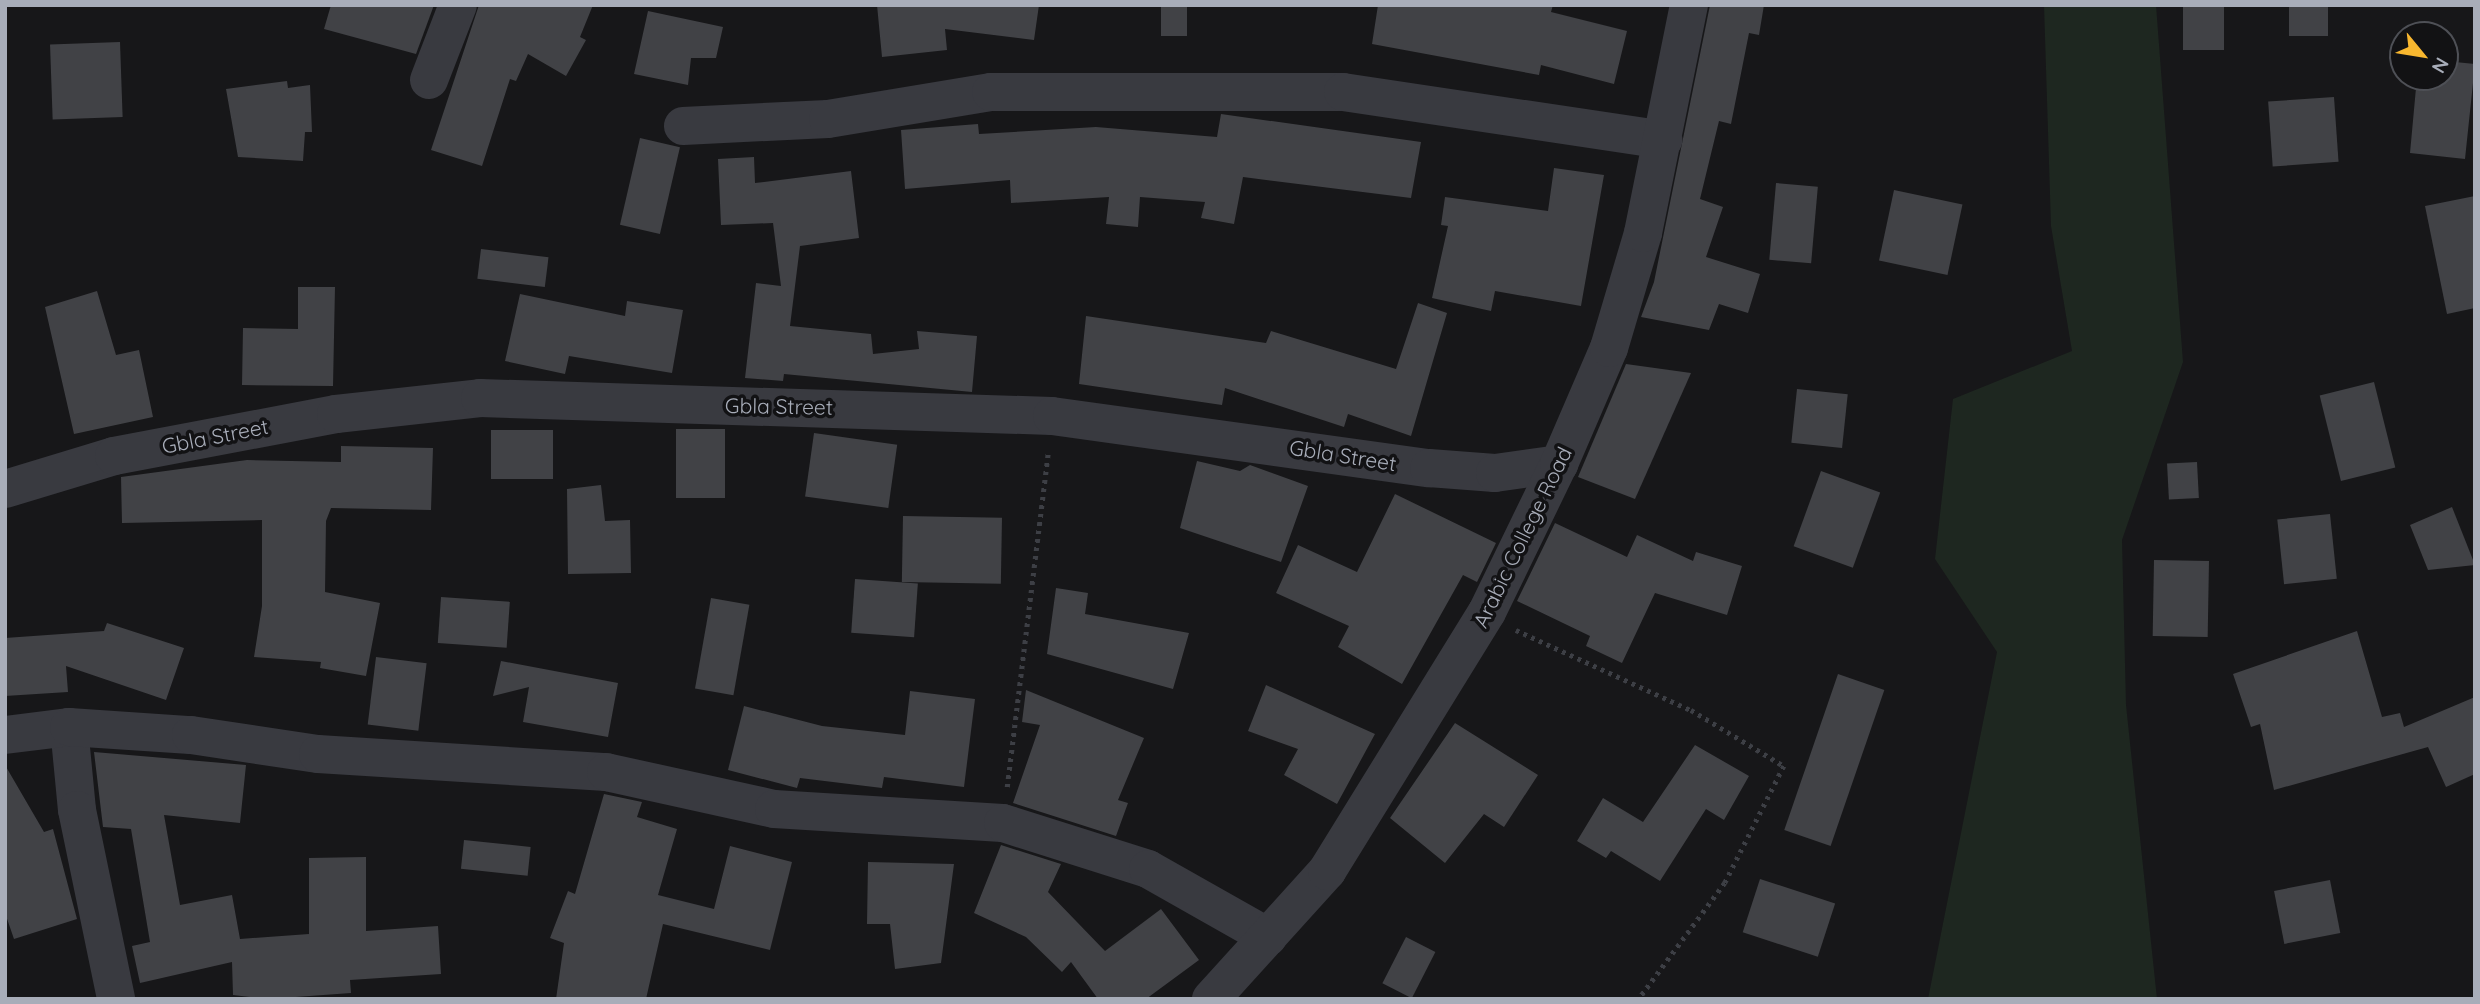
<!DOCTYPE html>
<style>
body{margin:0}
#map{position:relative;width:2480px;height:1004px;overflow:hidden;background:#171719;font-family:Quicksand,sans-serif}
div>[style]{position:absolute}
.green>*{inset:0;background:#1e2720}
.building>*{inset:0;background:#414246;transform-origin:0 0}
.path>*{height:4.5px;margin-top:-2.25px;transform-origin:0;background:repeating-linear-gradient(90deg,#3d3f45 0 3.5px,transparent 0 8.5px)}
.minor>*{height:38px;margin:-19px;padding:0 19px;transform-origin:19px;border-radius:19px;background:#393a40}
span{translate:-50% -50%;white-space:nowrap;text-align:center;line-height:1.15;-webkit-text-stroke:7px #121214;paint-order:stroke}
.street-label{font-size:21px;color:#a8adb9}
.frame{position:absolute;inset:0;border:7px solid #a8adb9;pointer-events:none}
.north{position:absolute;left:2389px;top:21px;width:70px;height:70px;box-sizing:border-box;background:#121214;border:2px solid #4e5056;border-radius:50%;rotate:120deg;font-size:19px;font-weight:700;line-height:28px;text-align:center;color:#a8adb9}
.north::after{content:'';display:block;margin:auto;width:24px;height:32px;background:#f8b72f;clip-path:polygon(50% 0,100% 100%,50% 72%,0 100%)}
</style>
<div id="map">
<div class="green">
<i style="clip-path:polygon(2044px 5px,2156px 5px,2183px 362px,2122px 540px,2126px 705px,2157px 999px,1928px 999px,1997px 652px,1935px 559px,1953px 399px,2072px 351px,2051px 226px)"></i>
</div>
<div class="building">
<i style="clip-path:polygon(331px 5px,434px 5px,416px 54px,324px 29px)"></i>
<i style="clip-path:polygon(479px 5px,593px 5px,580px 37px,586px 40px,566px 76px,528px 54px,516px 81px,510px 79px,482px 166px,431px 150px)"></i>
<i style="clip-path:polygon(877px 5px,1039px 5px,1034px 40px,945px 29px,947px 50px,882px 57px)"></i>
<i style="left:1161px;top:5px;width:26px;height:31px"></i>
<i style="clip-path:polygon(1378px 5px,1553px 5px,1551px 12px,1627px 31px,1614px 84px,1541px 65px,1539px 75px,1372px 44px)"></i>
<i style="clip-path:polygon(1710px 5px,1764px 5px,1759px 35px,1749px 33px,1731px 124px,1719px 121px,1700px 199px,1723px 207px,1706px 257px,1760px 274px,1748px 313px,1719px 304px,1709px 330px,1641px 317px,1654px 282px)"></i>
<i style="left:2183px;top:5px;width:41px;height:45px"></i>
<i style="left:2289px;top:5px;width:39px;height:31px"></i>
<i style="clip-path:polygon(648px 11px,723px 27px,716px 58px,691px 58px,688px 85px,634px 74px)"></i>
<i style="left:120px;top:42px;width:75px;height:70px;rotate:88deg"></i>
<i style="clip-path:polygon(2445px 61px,2475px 64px,2465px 159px,2410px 153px,2417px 77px,2445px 77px)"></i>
<i style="clip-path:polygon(287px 81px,288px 88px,310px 85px,312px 132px,305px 132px,303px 161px,238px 157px,226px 89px)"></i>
<i style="left:2334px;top:97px;width:65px;height:66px;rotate:86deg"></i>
<i style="clip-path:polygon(1221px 114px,1421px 142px,1411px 198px,1243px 177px,1234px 224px,1201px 218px,1205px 202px,1140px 197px,1138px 227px,1106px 224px,1109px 197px,1011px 203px,1010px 180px,905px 189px,901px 130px,978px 124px,979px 134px,1096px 127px,1217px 137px)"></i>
<i style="left:640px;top:138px;width:41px;height:89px;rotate:13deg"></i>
<i style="clip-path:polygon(754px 157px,755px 183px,851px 171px,859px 238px,800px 246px,790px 326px,871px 334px,873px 354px,919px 349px,917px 331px,977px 336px,972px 392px,784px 374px,783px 381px,745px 378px,756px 283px,781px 286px,773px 223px,721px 225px,718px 159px)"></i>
<i style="clip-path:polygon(1554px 168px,1604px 175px,1581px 306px,1495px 291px,1491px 311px,1432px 298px,1448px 226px,1441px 225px,1445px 197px,1548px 211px)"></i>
<i style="left:1776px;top:183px;width:42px;height:77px;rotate:5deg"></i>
<i style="left:1894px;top:190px;width:70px;height:72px;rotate:12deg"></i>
<i style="clip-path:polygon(2475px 196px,2475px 308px,2447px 314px,2425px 206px)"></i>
<i style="left:481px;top:249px;width:68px;height:30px;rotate:7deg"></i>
<i style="clip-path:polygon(298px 287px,335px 287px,333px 386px,242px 385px,243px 328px,298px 329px)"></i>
<i style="clip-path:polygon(97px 291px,116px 355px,139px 350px,153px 417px,74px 434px,45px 307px)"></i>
<i style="clip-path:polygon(520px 294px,625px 316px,627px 301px,683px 310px,672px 373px,569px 356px,565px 374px,505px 361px)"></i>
<i style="clip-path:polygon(1418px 303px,1447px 313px,1411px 436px,1348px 414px,1344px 427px,1225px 388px,1222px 405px,1079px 384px,1086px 316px,1266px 343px,1271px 331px,1396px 369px)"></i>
<i style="clip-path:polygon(1626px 364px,1691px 373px,1635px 499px,1578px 477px)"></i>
<i style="left:2374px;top:382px;width:88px;height:56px;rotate:76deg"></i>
<i style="left:1797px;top:389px;width:51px;height:54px;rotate:6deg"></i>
<i style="left:676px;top:429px;width:49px;height:69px"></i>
<i style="left:491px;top:430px;width:62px;height:49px"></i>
<i style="left:814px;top:433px;width:84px;height:64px;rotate:8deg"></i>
<i style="clip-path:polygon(341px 446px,433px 448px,431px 510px,331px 508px,326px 521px,325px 592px,380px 603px,366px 676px,320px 668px,321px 662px,254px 657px,262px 606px,262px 520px,122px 523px,121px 477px,247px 460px,341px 462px)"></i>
<i style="clip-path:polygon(1197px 461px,1240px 471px,1250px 465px,1308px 486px,1281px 562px,1180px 528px)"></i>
<i style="left:2197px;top:462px;width:36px;height:30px;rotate:87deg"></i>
<i style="left:1821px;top:471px;width:63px;height:80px;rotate:20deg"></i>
<i style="clip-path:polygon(601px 485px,605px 521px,630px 520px,631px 573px,568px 574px,567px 489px)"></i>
<i style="clip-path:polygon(1395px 494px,1496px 543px,1477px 582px,1463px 575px,1402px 684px,1338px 647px,1349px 626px,1276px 593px,1298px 545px,1357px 572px)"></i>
<i style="clip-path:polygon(2452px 507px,2475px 565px,2428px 570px,2410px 525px)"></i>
<i style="left:2330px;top:514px;width:65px;height:53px;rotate:84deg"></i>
<i style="left:903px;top:516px;width:99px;height:66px;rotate:1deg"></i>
<i style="clip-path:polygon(1555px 523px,1627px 557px,1637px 535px,1693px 561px,1696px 552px,1742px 566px,1727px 615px,1655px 593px,1622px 663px,1586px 646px,1590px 636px,1517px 601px)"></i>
<i style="left:2154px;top:560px;width:55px;height:76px;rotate:1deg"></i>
<i style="left:855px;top:579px;width:63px;height:54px;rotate:4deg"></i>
<i style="clip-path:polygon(1056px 588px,1088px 593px,1085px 614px,1189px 633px,1173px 689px,1047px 654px)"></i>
<i style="left:441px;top:597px;width:69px;height:46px;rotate:4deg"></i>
<i style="left:711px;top:598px;width:39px;height:92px;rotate:10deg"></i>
<i style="clip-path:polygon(107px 623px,184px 648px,166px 700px,66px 666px,68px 692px,5px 696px,5px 638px,104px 631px)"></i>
<i style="clip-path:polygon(2357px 631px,2382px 717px,2400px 713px,2404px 727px,2475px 697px,2475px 774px,2446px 787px,2428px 747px,2274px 790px,2260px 724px,2251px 727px,2233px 674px)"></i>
<i style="left:376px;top:657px;width:51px;height:68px;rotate:7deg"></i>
<i style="clip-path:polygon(501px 661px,618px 683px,608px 737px,523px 722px,529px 687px,493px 696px)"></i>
<i style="left:1838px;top:674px;width:49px;height:165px;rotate:19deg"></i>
<i style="clip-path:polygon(1266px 685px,1375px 734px,1337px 804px,1284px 775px,1298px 749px,1248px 731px)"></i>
<i style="clip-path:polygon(1026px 690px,1144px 738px,1118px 800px,1128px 803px,1116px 836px,1013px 803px,1040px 725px,1022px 722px)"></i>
<i style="clip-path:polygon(910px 691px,975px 699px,964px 787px,884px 777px,882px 788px,800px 778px,797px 788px,728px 770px,744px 706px,822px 726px,905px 735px)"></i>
<i style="clip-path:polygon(1455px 723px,1538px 775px,1504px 827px,1484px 814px,1445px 863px,1390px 818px)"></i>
<i style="clip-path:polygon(1695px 745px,1749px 776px,1724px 820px,1706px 809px,1660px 881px,1611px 851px,1606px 858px,1577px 841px,1603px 798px,1643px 822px)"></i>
<i style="clip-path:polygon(94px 752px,246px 765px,240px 823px,164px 815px,180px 905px,232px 895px,240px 939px,309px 934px,309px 858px,366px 857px,366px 931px,438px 926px,441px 974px,350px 980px,351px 993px,268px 999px,233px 995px,232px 962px,140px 983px,132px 946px,150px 942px,131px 829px,103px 827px)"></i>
<i style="clip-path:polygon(5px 765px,44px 832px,53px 829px,77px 919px,14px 939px,5px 913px)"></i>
<i style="clip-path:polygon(604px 794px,642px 802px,637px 817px,677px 829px,658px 895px,714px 909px,730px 846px,792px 862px,770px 950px,663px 924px,646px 999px,556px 999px,564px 943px,550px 938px,568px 891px,575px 894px)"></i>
<i style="left:464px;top:840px;width:67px;height:29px;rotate:6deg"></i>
<i style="clip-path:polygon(1001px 845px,1061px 864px,1048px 892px,1105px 951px,1161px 909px,1199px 960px,1146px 999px,1098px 999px,1071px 962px,1062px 972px,1026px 937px,974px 913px)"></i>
<i style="clip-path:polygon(868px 862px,954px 864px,941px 963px,895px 969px,890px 924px,867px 924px)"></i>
<i style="left:1760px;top:879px;width:79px;height:56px;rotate:18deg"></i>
<i style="left:2330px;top:880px;width:54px;height:57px;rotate:79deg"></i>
<i style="left:1406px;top:937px;width:33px;height:52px;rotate:27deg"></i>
</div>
<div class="path">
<i style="left:1516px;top:630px;width:192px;rotate:24.6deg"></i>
<i style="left:1691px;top:710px;width:109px;rotate:31.1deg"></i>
<i style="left:1784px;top:766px;width:131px;rotate:116.8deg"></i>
<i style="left:1725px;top:883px;width:144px;rotate:126.6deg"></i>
<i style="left:1007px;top:787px;width:338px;rotate:-83deg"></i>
</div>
<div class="minor">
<i style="left:429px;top:80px;width:80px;rotate:-68.9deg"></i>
<i style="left:683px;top:126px;width:145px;rotate:-2.8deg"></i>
<i style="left:828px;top:119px;width:165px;rotate:-9.4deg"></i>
<i style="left:991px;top:92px;width:352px"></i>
<i style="left:1343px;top:92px;width:324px;rotate:8.5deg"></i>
<i style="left:5px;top:489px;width:114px;rotate:-16.8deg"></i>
<i style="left:114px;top:456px;width:226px;rotate:-10.7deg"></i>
<i style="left:336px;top:414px;width:145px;rotate:-6.3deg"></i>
<i style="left:480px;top:398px;width:572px;rotate:1.8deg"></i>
<i style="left:1052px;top:416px;width:381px;rotate:7.9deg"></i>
<i style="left:1429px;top:468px;width:66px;rotate:4.3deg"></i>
<i style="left:1495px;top:473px;width:65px;rotate:-8deg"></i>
<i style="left:69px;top:727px;width:83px;rotate:84.5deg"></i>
<i style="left:77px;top:810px;width:193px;rotate:78.3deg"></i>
<i style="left:5px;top:735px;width:64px;rotate:-7.1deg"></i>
<i style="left:69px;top:727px;width:122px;rotate:3.8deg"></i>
<i style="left:191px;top:735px;width:128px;rotate:8.5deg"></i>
<i style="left:318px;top:754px;width:289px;rotate:3.6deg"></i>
<i style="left:606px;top:772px;width:172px;rotate:12.4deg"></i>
<i style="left:774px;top:809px;width:229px;rotate:3.5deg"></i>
<i style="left:1003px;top:823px;width:152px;rotate:17.6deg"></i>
<i style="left:1148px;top:869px;width:138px;rotate:29.5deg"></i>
<i style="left:1211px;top:999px;width:173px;rotate:-47.8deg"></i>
<i style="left:1327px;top:871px;width:304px;rotate:-58.3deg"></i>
<i style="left:1487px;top:612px;width:165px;rotate:-64.1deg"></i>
<i style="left:1559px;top:464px;width:126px;rotate:-66.7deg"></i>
<i style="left:1609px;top:348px;width:120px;rotate:-73.5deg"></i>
<i style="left:1643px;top:233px;width:233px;rotate:-78.6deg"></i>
</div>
<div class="street-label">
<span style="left:779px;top:406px;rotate:1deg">Gbla Street</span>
<span style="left:215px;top:436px;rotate:-11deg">Gbla Street</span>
<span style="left:1343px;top:455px;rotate:9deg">Gbla Street</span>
<span style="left:1522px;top:537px;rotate:-64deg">Arabic College Road</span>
</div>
<div class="frame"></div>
<div class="north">N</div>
</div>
